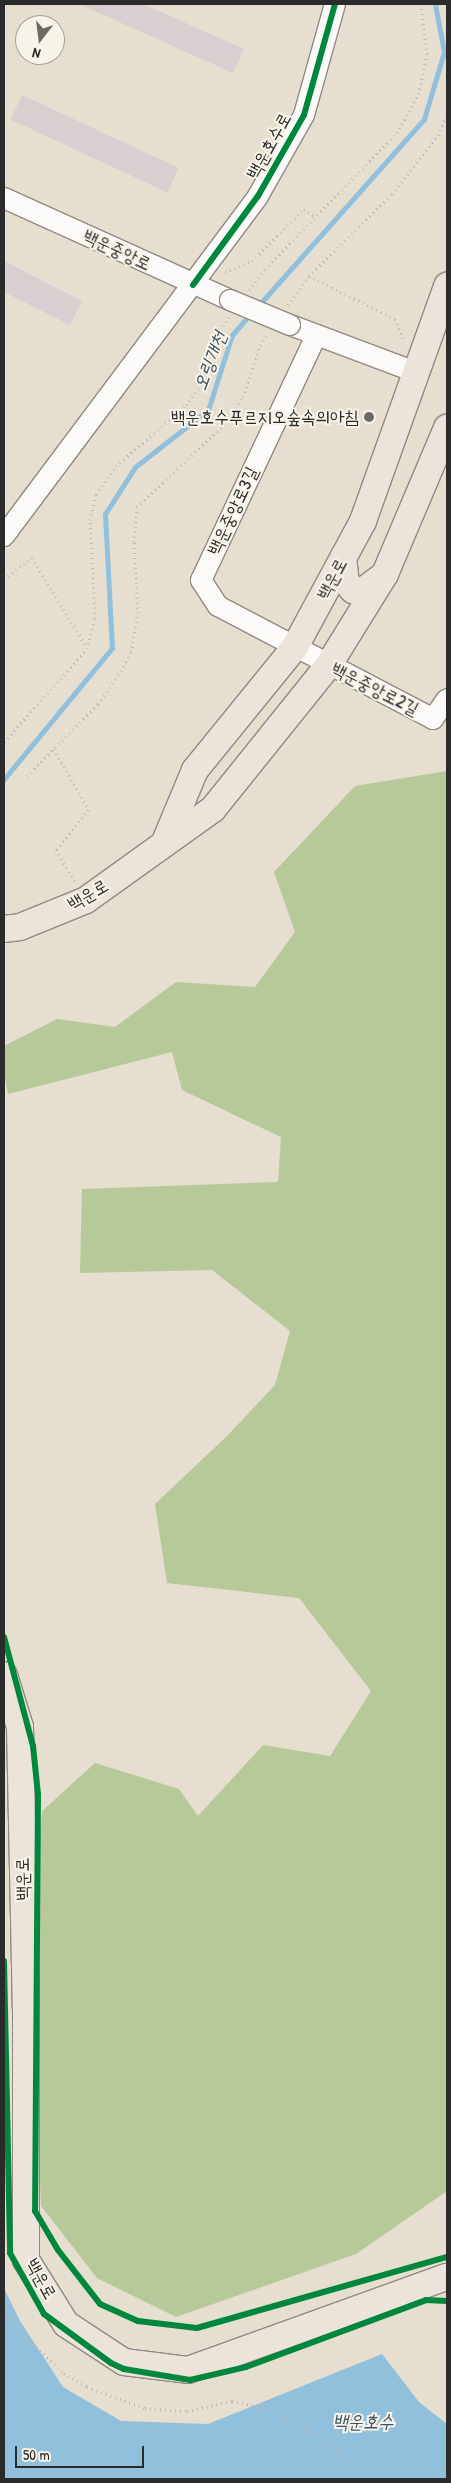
<!DOCTYPE html>
<meta charset="utf-8">
<style>
body{margin:0}
#map{position:relative;width:451px;height:2483px;overflow:hidden;background:#e6dece;font-family:"Patrick Hand","Poor Story",sans-serif}
div>[style]{position:absolute}
.forest>*{inset:0;background:#b7c999}
.water>*{inset:0;background:#91c0dd}
.stream>*{height:5px;margin:-2.5px;padding:0 2.5px;transform-origin:2.5px;border-radius:2.5px;background:#91c0dd}
.building>*{inset:0;background:#d9cfd1;transform-origin:0 0}
.path>*{height:3px;margin-top:-1.5px;transform-origin:0;background:repeating-linear-gradient(90deg,#bcbbb8 0 1px,transparent 0 5px)}
.roads{filter:drop-shadow(1px 0 #8f8a82) drop-shadow(-1px 0 #8f8a82) drop-shadow(0 1px #8f8a82) drop-shadow(0 -1px #8f8a82)}
.minor>*{height:20px;margin:-10px;padding:0 10px;transform-origin:10px;border-radius:10px;background:#fbfaf8}
.major>*{height:26px;margin:-13px;padding:0 13px;transform-origin:13px;border-radius:13px;background:#ece4db}
.bridges{filter:drop-shadow(1px 0 #8f8a82) drop-shadow(-1px 0 #8f8a82) drop-shadow(0 1px #8f8a82) drop-shadow(0 -1px #8f8a82)}
.minor-bridge>*{height:20px;margin:-10px;padding:0 10px;transform-origin:10px;border-radius:10px;background:#fbfaf8}
.cycleway>*{height:6px;margin:-3px;padding:0 3px;transform-origin:3px;border-radius:3px;background:#00873e}
.dots>*{width:14px;height:14px;translate:-50% -50%;box-sizing:border-box;border:2px solid #f7f3e8;border-radius:50%}
span{translate:-50% -50%;white-space:nowrap;text-align:center;line-height:1.15;-webkit-text-stroke:4px #f7f3e8;paint-order:stroke}
.street-label{font-size:18px;color:#2b2b2b}
.poi-label{font-size:18px;color:#2b2b2b}
.right{translate:-100% -50%;text-align:right}
.water-label{font-size:19px;color:#3e5462;font-style:italic}
.frame{position:absolute;inset:0;border:5px solid #2b2b2b;pointer-events:none}
.north{position:absolute;left:15px;top:15px;width:50px;height:50px;box-sizing:border-box;background:#f7f3e8;border:1px solid #a5a39c;border-radius:50%;rotate:195deg;font-size:14px;font-weight:700;line-height:20px;text-align:center;color:#2b2b2b}
.north::after{content:'';display:block;margin:auto;width:18px;height:22px;background:#6c6a64;clip-path:polygon(50% 0,100% 100%,50% 72%,0 100%)}
.scale{position:absolute;left:15px;top:2446px;width:129px;height:22px;box-sizing:border-box;border:2px solid #2b2b2b;border-top:0;padding-left:6px;font-size:15px;line-height:18px;white-space:nowrap;color:#2b2b2b;-webkit-text-stroke:4px #f7f3e8;paint-order:stroke}
</style>
<div id="map">
<div class="forest">
<i style="clip-path:polygon(447px 771px,447px 2191px,356px 2254px,176px 2317px,97px 2278px,41px 2206px,30px 1963px,42px 1811px,95px 1763px,179px 1789px,198px 1816px,263px 1745px,330px 1756px,371px 1691px,299px 1598px,167px 1583px,155px 1504px,226px 1437px,275px 1385px,290px 1331px,212px 1270px,80px 1273px,82px 1189px,278px 1182px,281px 1137px,182px 1090px,172px 1052px,8px 1094px,4px 1073px,4px 1046px,57px 1019px,115px 1027px,176px 982px,255px 987px,295px 932px,274px 872px,355px 786px)"></i>
</div>
<div class="water">
<i style="clip-path:polygon(4px 2288px,20px 2321px,63px 2387px,121px 2421px,208px 2424px,382px 2354px,419px 2402px,447px 2424px,447px 2479px,4px 2479px)"></i>
</div>
<div class="stream">
<i style="left:258px;top:306px;width:250px;rotate:-48.4deg"></i>
<i style="left:424px;top:119px;width:70px;rotate:-73.4deg"></i>
<i style="left:444px;top:52px;width:49px;rotate:-100.6deg"></i>
<i style="left:4px;top:779px;width:170px;rotate:-50.5deg"></i>
<i style="left:112px;top:648px;width:134px;rotate:-93deg"></i>
<i style="left:105px;top:514px;width:56px;rotate:-57.4deg"></i>
<i style="left:135px;top:467px;width:93px;rotate:-38deg"></i>
<i style="left:208px;top:410px;width:79px;rotate:-72.3deg"></i>
<i style="left:232px;top:335px;width:28px;rotate:-49deg"></i>
</div>
<div class="building">
<i style="clip-path:polygon(79px 4px,143px 4px,244px 49px,233px 73px)"></i>
<i style="left:22px;top:95px;width:173px;height:27px;rotate:25deg"></i>
<i style="clip-path:polygon(4px 261px,82px 301px,70px 325px,4px 292px)"></i>
</div>
<div class="path">
<i style="left:225px;top:272px;width:29px;rotate:-22deg"></i>
<i style="left:252px;top:261px;width:74px;rotate:-45deg"></i>
<i style="left:304px;top:209px;width:14px;rotate:34deg"></i>
<i style="left:309px;top:276px;width:96px;rotate:26.6deg"></i>
<i style="left:395px;top:319px;width:25px;rotate:67deg"></i>
<i style="left:249px;top:290px;width:26px;rotate:-53deg"></i>
<i style="left:265px;top:269px;width:190px;rotate:-45.9deg"></i>
<i style="left:397px;top:133px;width:45px;rotate:-60.6deg"></i>
<i style="left:419px;top:94px;width:41px;rotate:-78.7deg"></i>
<i style="left:427px;top:54px;width:50px;rotate:-96.8deg"></i>
<i style="left:288px;top:305px;width:36px;rotate:-54deg"></i>
<i style="left:309px;top:276px;width:117px;rotate:-44.7deg"></i>
<i style="left:392px;top:194px;width:75px;rotate:-52.1deg"></i>
<i style="left:438px;top:135px;width:21px;rotate:-65deg"></i>
<i style="left:4px;top:579px;width:35px;rotate:-37deg"></i>
<i style="left:32px;top:558px;width:105px;rotate:58.6deg"></i>
<i style="left:4px;top:742px;width:125px;rotate:-48.3deg"></i>
<i style="left:87px;top:649px;width:32px;rotate:-76deg"></i>
<i style="left:95px;top:618px;width:98px;rotate:-92.9deg"></i>
<i style="left:90px;top:520px;width:27px;rotate:-77deg"></i>
<i style="left:96px;top:494px;width:34px;rotate:-54deg"></i>
<i style="left:116px;top:466px;width:93px;rotate:-41.1deg"></i>
<i style="left:186px;top:405px;width:26px;rotate:-54deg"></i>
<i style="left:201px;top:384px;width:57px;rotate:-70.6deg"></i>
<i style="left:220px;top:330px;width:16px;rotate:-55deg"></i>
<i style="left:54px;top:749px;width:70px;rotate:60.2deg"></i>
<i style="left:89px;top:810px;width:52px;rotate:129.5deg"></i>
<i style="left:56px;top:850px;width:37px;rotate:59deg"></i>
<i style="left:27px;top:776px;width:101px;rotate:-45.4deg"></i>
<i style="left:98px;top:704px;width:40px;rotate:-55.1deg"></i>
<i style="left:121px;top:671px;width:21px;rotate:-62deg"></i>
<i style="left:131px;top:652px;width:40px;rotate:-80deg"></i>
<i style="left:138px;top:613px;width:71px;rotate:-93.2deg"></i>
<i style="left:134px;top:542px;width:35px;rotate:-85deg"></i>
<i style="left:137px;top:507px;width:125px;rotate:-43.4deg"></i>
<i style="left:228px;top:421px;width:28px;rotate:-58deg"></i>
<i style="left:243px;top:397px;width:55px;rotate:-71.9deg"></i>
<i style="left:260px;top:345px;width:12px;rotate:-55deg"></i>
<i style="left:4px;top:2302px;width:41px;rotate:59deg"></i>
<i style="left:25px;top:2337px;width:53px;rotate:42.7deg"></i>
<i style="left:64px;top:2373px;width:27px;rotate:31deg"></i>
<i style="left:87px;top:2387px;width:62px;rotate:19.9deg"></i>
<i style="left:145px;top:2408px;width:42px;rotate:4.1deg"></i>
<i style="left:187px;top:2411px;width:46px;rotate:-12.5deg"></i>
<i style="left:232px;top:2401px;width:33px;rotate:12deg"></i>
<i style="left:264px;top:2408px;width:64px;rotate:27deg"></i>
<i style="left:321px;top:2437px;width:62px;rotate:43deg"></i>
</div>
<div class="roads">
<div class="minor">
<i style="left:4px;top:198px;width:248px;rotate:24.3deg"></i>
<i style="left:290px;top:325px;width:137px;rotate:20.6deg"></i>
<i style="left:316px;top:336px;width:270px;rotate:115.2deg"></i>
<i style="left:201px;top:580px;width:31px;rotate:57deg"></i>
<i style="left:218px;top:606px;width:243px;rotate:27.7deg"></i>
<i style="left:433px;top:719px;width:24px;rotate:-55deg"></i>
<i style="left:4px;top:536px;width:424px;rotate:-53.2deg"></i>
<i style="left:258px;top:196px;width:93px;rotate:-60.4deg"></i>
<i style="left:304px;top:115px;width:115px;rotate:-74.4deg"></i>
</div>
<div class="major">
<i style="left:343px;top:558px;width:24px;rotate:83deg"></i>
<i style="left:346px;top:582px;width:11px;rotate:49deg"></i>
<i style="left:353px;top:590px;width:10px;rotate:6deg"></i>
<i style="left:363px;top:591px;width:26px;rotate:-37deg"></i>
<i style="left:164px;top:844px;width:80px;rotate:-67.3deg"></i>
<i style="left:195px;top:770px;width:159px;rotate:-50.9deg"></i>
<i style="left:295px;top:647px;width:143px;rotate:-61.6deg"></i>
<i style="left:363px;top:521px;width:250px;rotate:-70.3deg"></i>
<i style="left:4px;top:929px;width:16px;rotate:-7deg"></i>
<i style="left:20px;top:927px;width:71px;rotate:-22.2deg"></i>
<i style="left:86px;top:900px;width:156px;rotate:-35.6deg"></i>
<i style="left:213px;top:809px;width:184px;rotate:-51.2deg"></i>
<i style="left:328px;top:666px;width:108px;rotate:-58.2deg"></i>
<i style="left:385px;top:574px;width:159px;rotate:-67deg"></i>
<i style="left:4px;top:1675px;width:54px;rotate:72.9deg"></i>
<i style="left:20px;top:1727px;width:283px;rotate:88.8deg"></i>
<i style="left:26px;top:2010px;width:250px;rotate:90deg"></i>
<i style="left:26px;top:2260px;width:75px;rotate:58deg"></i>
<i style="left:66px;top:2324px;width:69px;rotate:33.2deg"></i>
<i style="left:124px;top:2362px;width:64px;rotate:7.1deg"></i>
<i style="left:188px;top:2370px;width:275px;rotate:-19.8deg"></i>
</div>
</div>
<div class="bridges">
<div class="minor-bridge">
<i style="left:230px;top:300px;width:65px;rotate:22.6deg"></i>
</div>
</div>
<div class="cycleway">
<i style="left:193px;top:285px;width:110px;rotate:-53.9deg"></i>
<i style="left:258px;top:196px;width:93px;rotate:-60.4deg"></i>
<i style="left:304px;top:115px;width:115px;rotate:-74.4deg"></i>
<i style="left:4px;top:1637px;width:113px;rotate:75.1deg"></i>
<i style="left:33px;top:1746px;width:48px;rotate:84.1deg"></i>
<i style="left:38px;top:1794px;width:417px;rotate:90.4deg"></i>
<i style="left:35px;top:2211px;width:45px;rotate:59.5deg"></i>
<i style="left:58px;top:2250px;width:68px;rotate:52.1deg"></i>
<i style="left:100px;top:2304px;width:42px;rotate:24.1deg"></i>
<i style="left:138px;top:2321px;width:59px;rotate:6.8deg"></i>
<i style="left:197px;top:2328px;width:260px;rotate:-15.9deg"></i>
<i style="left:4px;top:1961px;width:292px;rotate:88.8deg"></i>
<i style="left:10px;top:2253px;width:70px;rotate:60.9deg"></i>
<i style="left:44px;top:2314px;width:83px;rotate:36.2deg"></i>
<i style="left:111px;top:2363px;width:14px;rotate:25deg"></i>
<i style="left:124px;top:2369px;width:67px;rotate:9.5deg"></i>
<i style="left:190px;top:2380px;width:57px;rotate:-13.1deg"></i>
<i style="left:246px;top:2367px;width:192px;rotate:-20.4deg"></i>
<i style="left:426px;top:2300px;width:21px;rotate:3deg"></i>
</div>
<div class="dots">
<i style="left:369px;top:417px;background:#6c6a64"></i>
</div>
<div class="street-label">
<span style="left:269px;top:146px;rotate:-61deg">백운호수로</span>
<span style="left:117px;top:250px;rotate:25deg">백운중앙로</span>
<span style="left:233px;top:511px;rotate:-65deg">백운중앙로3길</span>
<span style="left:332px;top:579px;rotate:-62deg">백운로</span>
<span style="left:375px;top:689px;rotate:27deg">백운중앙로2길</span>
<span style="left:88px;top:895px;rotate:-30deg">백운로</span>
<span style="left:23px;top:1879px;rotate:-91deg">백운로</span>
<span style="left:41px;top:2279px;rotate:61deg">백운로</span>
</div>
<div class="poi-label">
<span class="right" style="left:359px;top:417px">백운호수푸르지오숲속의아침</span>
</div>
<div class="water-label">
<span style="left:210px;top:361px;rotate:-69deg">오링개천</span>
<span style="left:363px;top:2422px">백운호수</span>
</div>
<div class="frame"></div>
<div class="north">N</div>
<div class="scale">50 m</div>
</div>
